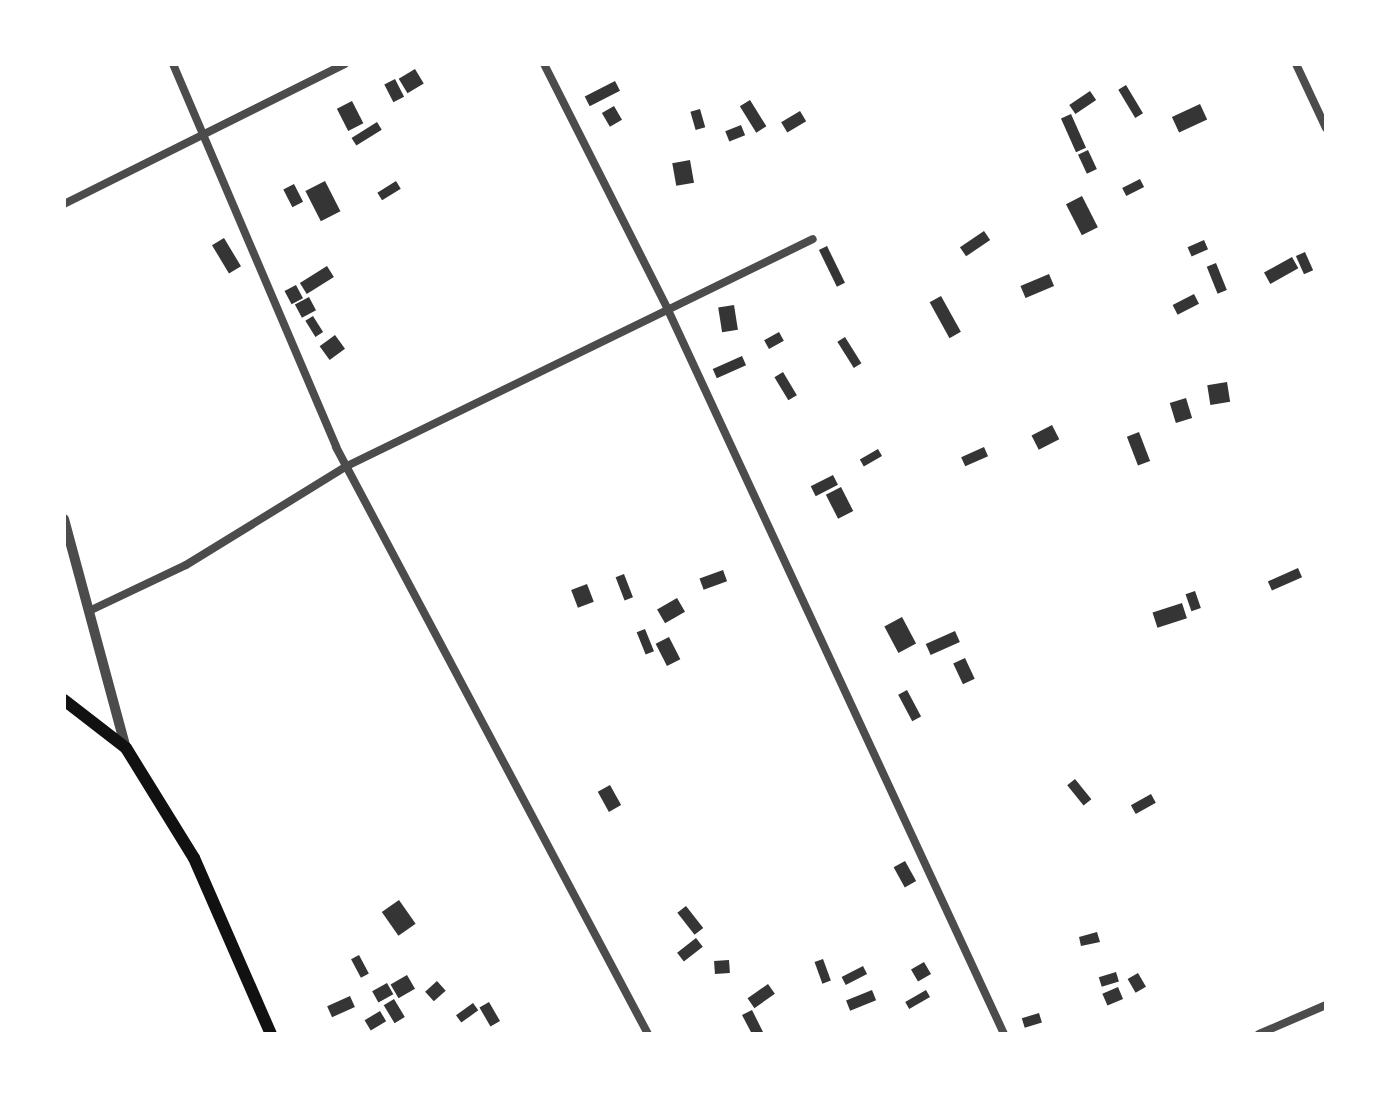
<!DOCTYPE html>
<style>
body{margin:0}
#map{position:relative;width:1390px;height:1098px;overflow:hidden;background:#fff;font-family:Overpass,sans-serif}
div>[style]{position:absolute}
.building>*{inset:0;background:#353535;transform-origin:0 0}
.minor>*{height:8px;margin:-4px;padding:0 4px;transform-origin:4px;border-radius:4px;background:#4c4c4c}
.tertiary>*{height:10px;margin:-5px;padding:0 5px;transform-origin:5px;border-radius:5px;background:#4c4c4c}
.primary>*{height:12px;margin:-6px;padding:0 6px;transform-origin:6px;border-radius:6px;background:#111}
span{translate:-50% -50%;white-space:nowrap;text-align:center;line-height:1.15;-webkit-text-stroke:8px #fff;paint-order:stroke}
.frame{position:absolute;inset:0;border:66px solid #fff;pointer-events:none}
</style>
<div id="map">
<div class="building">
<i style="left:415px;top:69px;width:17px;height:19px;rotate:59deg"></i>
<i style="left:395px;top:79px;width:20px;height:12px;rotate:63deg"></i>
<i style="left:615px;top:81px;width:11px;height:34px;rotate:63deg"></i>
<i style="left:1126px;top:85px;width:33px;height:9px;rotate:59deg"></i>
<i style="left:1090px;top:91px;width:11px;height:25px;rotate:56deg"></i>
<i style="left:750px;top:100px;width:31px;height:12px;rotate:58deg"></i>
<i style="left:352px;top:101px;width:25px;height:17px;rotate:63deg"></i>
<i style="left:1200px;top:104px;width:17px;height:31px;rotate:65deg"></i>
<i style="left:614px;top:106px;width:16px;height:14px;rotate:60deg"></i>
<i style="left:700px;top:109px;width:19px;height:10px;rotate:74deg"></i>
<i style="left:800px;top:111px;width:12px;height:22px;rotate:59deg"></i>
<i style="left:1071px;top:114px;width:37px;height:11px;rotate:66deg"></i>
<i style="left:377px;top:122px;width:9px;height:30px;rotate:58deg"></i>
<i style="left:741px;top:125px;width:11px;height:17px;rotate:68deg"></i>
<i style="left:1088px;top:150px;width:21px;height:11px;rotate:65deg"></i>
<i style="left:690px;top:160px;width:23px;height:18px;rotate:80deg"></i>
<i style="left:1140px;top:179px;width:9px;height:20px;rotate:63deg"></i>
<i style="left:325px;top:181px;width:34px;height:22px;rotate:63deg"></i>
<i style="left:396px;top:181px;width:9px;height:22px;rotate:58deg"></i>
<i style="left:294px;top:184px;width:20px;height:12px;rotate:63deg"></i>
<i style="left:1082px;top:196px;width:35px;height:18px;rotate:63deg"></i>
<i style="left:984px;top:231px;width:11px;height:29px;rotate:56deg"></i>
<i style="left:224px;top:238px;width:33px;height:14px;rotate:59deg"></i>
<i style="left:1204px;top:240px;width:10px;height:18px;rotate:66deg"></i>
<i style="left:827px;top:246px;width:41px;height:9px;rotate:64deg"></i>
<i style="left:1305px;top:252px;width:20px;height:10px;rotate:66deg"></i>
<i style="left:1292px;top:257px;width:13px;height:32px;rotate:61deg"></i>
<i style="left:1216px;top:263px;width:29px;height:10px;rotate:68deg"></i>
<i style="left:327px;top:266px;width:13px;height:32px;rotate:58deg"></i>
<i style="left:1049px;top:274px;width:13px;height:31px;rotate:67deg"></i>
<i style="left:296px;top:285px;width:15px;height:13px;rotate:62deg"></i>
<i style="left:1194px;top:294px;width:11px;height:24px;rotate:63deg"></i>
<i style="left:941px;top:296px;width:41px;height:13px;rotate:61deg"></i>
<i style="left:309px;top:297px;width:15px;height:16px;rotate:62deg"></i>
<i style="left:734px;top:305px;width:25px;height:16px;rotate:81deg"></i>
<i style="left:313px;top:316px;width:19px;height:9px;rotate:58deg"></i>
<i style="left:779px;top:332px;width:10px;height:17px;rotate:61deg"></i>
<i style="left:335px;top:335px;width:17px;height:19px;rotate:54deg"></i>
<i style="left:845px;top:337px;width:31px;height:9px;rotate:58deg"></i>
<i style="left:742px;top:356px;width:10px;height:32px;rotate:66deg"></i>
<i style="left:783px;top:372px;width:27px;height:10px;rotate:59deg"></i>
<i style="left:1227px;top:382px;width:20px;height:20px;rotate:81deg"></i>
<i style="left:1186px;top:398px;width:21px;height:17px;rotate:73deg"></i>
<i style="left:1052px;top:425px;width:16px;height:23px;rotate:63deg"></i>
<i style="left:1139px;top:432px;width:31px;height:13px;rotate:69deg"></i>
<i style="left:984px;top:447px;width:10px;height:25px;rotate:66deg"></i>
<i style="left:878px;top:449px;width:8px;height:21px;rotate:60deg"></i>
<i style="left:833px;top:475px;width:11px;height:25px;rotate:63deg"></i>
<i style="left:841px;top:487px;width:27px;height:17px;rotate:63deg"></i>
<i style="left:1298px;top:568px;width:10px;height:33px;rotate:66deg"></i>
<i style="left:723px;top:570px;width:12px;height:25px;rotate:70deg"></i>
<i style="left:624px;top:574px;width:25px;height:9px;rotate:69deg"></i>
<i style="left:587px;top:584px;width:19px;height:17px;rotate:69deg"></i>
<i style="left:1195px;top:591px;width:18px;height:10px;rotate:71deg"></i>
<i style="left:677px;top:598px;width:16px;height:23px;rotate:60deg"></i>
<i style="left:1182px;top:603px;width:16px;height:31px;rotate:72deg"></i>
<i style="left:902px;top:617px;width:30px;height:20px;rotate:62deg"></i>
<i style="left:645px;top:629px;width:24px;height:9px;rotate:68deg"></i>
<i style="left:955px;top:631px;width:12px;height:32px;rotate:66deg"></i>
<i style="left:669px;top:637px;width:25px;height:15px;rotate:63deg"></i>
<i style="left:965px;top:658px;width:23px;height:13px;rotate:65deg"></i>
<i style="left:907px;top:690px;width:30px;height:10px;rotate:62deg"></i>
<i style="left:1075px;top:779px;width:26px;height:10px;rotate:51deg"></i>
<i style="left:610px;top:785px;width:23px;height:14px;rotate:61deg"></i>
<i style="left:1151px;top:794px;width:10px;height:23px;rotate:61deg"></i>
<i style="left:905px;top:861px;width:23px;height:13px;rotate:61deg"></i>
<i style="left:399px;top:900px;width:29px;height:21px;rotate:55deg"></i>
<i style="left:686px;top:906px;width:28px;height:11px;rotate:52deg"></i>
<i style="clip-path:polygon(1097px 932px,1100px 942px,1081px 946px,1079px 937px)"></i>
<i style="left:696px;top:938px;width:11px;height:24px;rotate:52deg"></i>
<i style="left:359px;top:955px;width:21px;height:9px;rotate:62deg"></i>
<i style="left:823px;top:959px;width:23px;height:9px;rotate:70deg"></i>
<i style="left:729px;top:960px;width:13px;height:15px;rotate:86deg"></i>
<i style="left:924px;top:962px;width:14px;height:15px;rotate:60deg"></i>
<i style="left:863px;top:966px;width:9px;height:24px;rotate:63deg"></i>
<i style="left:1116px;top:972px;width:10px;height:18px;rotate:73deg"></i>
<i style="left:1138px;top:973px;width:16px;height:12px;rotate:60deg"></i>
<i style="left:407px;top:975px;width:16px;height:19px;rotate:60deg"></i>
<i style="left:437px;top:981px;width:13px;height:16px;rotate:48deg"></i>
<i style="left:387px;top:983px;width:13px;height:17px;rotate:61deg"></i>
<i style="left:768px;top:984px;width:12px;height:25px;rotate:55deg"></i>
<i style="left:1118px;top:987px;width:13px;height:17px;rotate:67deg"></i>
<i style="left:872px;top:990px;width:11px;height:28px;rotate:68deg"></i>
<i style="left:926px;top:990px;width:8px;height:24px;rotate:60deg"></i>
<i style="left:350px;top:996px;width:12px;height:25px;rotate:66deg"></i>
<i style="left:394px;top:999px;width:21px;height:12px;rotate:59deg"></i>
<i style="left:489px;top:1002px;width:22px;height:11px;rotate:60deg"></i>
<i style="left:473px;top:1003px;width:9px;height:21px;rotate:54deg"></i>
<i style="clip-path:polygon(752px 1010px,764px 1034px,752px 1034px,742px 1015px)"></i>
<i style="left:380px;top:1011px;width:12px;height:18px;rotate:59deg"></i>
<i style="left:1039px;top:1013px;width:10px;height:18px;rotate:73deg"></i>
</div>
<div class="minor">
<i style="left:173px;top:64px;width:416px;rotate:66.9deg"></i>
<i style="left:336px;top:447px;width:665px;rotate:62.01deg"></i>
<i style="left:544px;top:64px;width:275px;rotate:63.2deg"></i>
<i style="left:668px;top:310px;width:798px;rotate:65.1deg"></i>
<i style="left:1296px;top:64px;width:71px;rotate:64.9deg"></i>
<i style="left:64px;top:204px;width:314px;rotate:-26.5deg"></i>
<i style="left:89px;top:611px;width:107px;rotate:-25.4deg"></i>
<i style="left:186px;top:565px;width:189px;rotate:-31.6deg"></i>
<i style="left:347px;top:466px;width:518px;rotate:-25.97deg"></i>
<i style="left:1259px;top:1034px;width:73px;rotate:-23.4deg"></i>
</div>
<div class="tertiary">
<i style="left:64px;top:519px;width:237px;rotate:74.9deg"></i>
</div>
<div class="primary">
<i style="left:64px;top:700px;width:78px;rotate:37.7deg"></i>
<i style="left:126px;top:748px;width:129px;rotate:58.3deg"></i>
<i style="left:194px;top:858px;width:192px;rotate:66.4deg"></i>
</div>
<div class="frame"></div>
</div>
